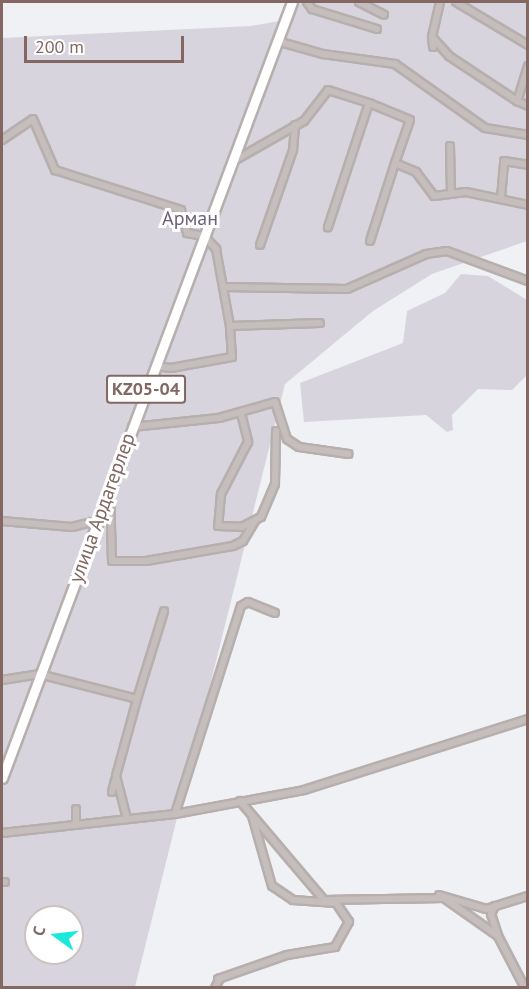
<!DOCTYPE html>
<meta charset="utf-8">
<style>
body{margin:0}
#map{position:relative;width:529px;height:989px;overflow:hidden;background:#f0f1f4;font-family:"PT Sans",sans-serif}
div>[style]{position:absolute}
.green>*{inset:0;background:#d7d4de}
.roads{filter:drop-shadow(2px 0 #b7afae) drop-shadow(-2px 0 #b7afae) drop-shadow(0 2px #b7afae) drop-shadow(0 -2px #b7afae)}
.street>*{height:6px;margin:-3px;padding:0 3px;transform-origin:3px;border-radius:3px;background:#c5bebc}
.primary>*{height:9px;margin:-4.5px;padding:0 4.5px;transform-origin:4.5px;border-radius:4.5px;background:#fff}
span{translate:-50% -50%;white-space:nowrap;text-align:center;line-height:1.15;-webkit-text-stroke:6px #fff;paint-order:stroke}
.shield-label span{padding:2px 4px;background:#fff;border:2px solid;border-radius:4px;-webkit-text-stroke-width:0}
.shield-label{font-size:18px;color:#826762;font-weight:700}
.park-label{font-size:20px;color:#6d6179}
.street-label{font-size:20px;color:#826762}
.frame{position:absolute;inset:0;border:3px solid #826762;pointer-events:none}
.north{position:absolute;left:24px;top:905px;width:60px;height:60px;box-sizing:border-box;background:#fff;border:2px solid #cdc2c0;border-radius:50%;rotate:285deg;font-size:16px;font-weight:700;line-height:24px;text-align:center;color:#826762}
.north::after{content:'';display:block;margin:auto;width:21px;height:27px;background:#1de8dc;clip-path:polygon(50% 0,100% 100%,50% 72%,0 100%)}
.scale{position:absolute;left:24px;top:36px;width:160px;height:27px;box-sizing:border-box;border:3px solid #826762;border-top:0;padding-left:8px;font-size:18px;line-height:21px;white-space:nowrap;color:#826762;-webkit-text-stroke:4px #fff;paint-order:stroke}
</style>
<div id="map">
<div class="green">
<i style="clip-path:polygon(evenodd,292px 2px,527px 2px,527px 241px,432px 274px,373px 311px,285px 384px,135px 987px,2px 987px,2px 38px,251px 26px,285px 20px,292px 2px,36px 917px,72px 917px,72px 953px,36px 953px,36px 917px)"></i>
<i style="clip-path:polygon(461px 274px,488px 276px,527px 300px,527px 375px,512px 390px,478px 389px,452px 415px,453px 430px,447px 432px,426px 415px,304px 422px,300px 383px,403px 343px,407px 311px,445px 293px)"></i>
</div>
<div class="roads">
<div class="street">
<i style="left:307px;top:2px;width:9px;rotate:54deg"></i>
<i style="left:312px;top:9px;width:68px;rotate:17.1deg"></i>
<i style="left:359px;top:2px;width:28px;rotate:27deg"></i>
<i style="left:440px;top:2px;width:36px;rotate:103deg"></i>
<i style="left:432px;top:37px;width:25px;rotate:48deg"></i>
<i style="left:449px;top:56px;width:82px;rotate:33.5deg"></i>
<i style="left:456px;top:2px;width:84px;rotate:30.8deg"></i>
<i style="left:432px;top:37px;width:10px;rotate:84deg"></i>
<i style="left:277px;top:41px;width:48px;rotate:15.8deg"></i>
<i style="left:323px;top:54px;width:73px;rotate:7.9deg"></i>
<i style="left:395px;top:64px;width:110px;rotate:35.4deg"></i>
<i style="left:485px;top:128px;width:44px;rotate:9.2deg"></i>
<i style="left:528px;top:66px;width:37px;rotate:107deg"></i>
<i style="left:517px;top:101px;width:12px;rotate:24deg"></i>
<i style="left:369px;top:103px;width:44px;rotate:22.5deg"></i>
<i style="left:410px;top:120px;width:46px;rotate:109.2deg"></i>
<i style="left:2px;top:140px;width:37px;rotate:-34deg"></i>
<i style="left:33px;top:119px;width:56px;rotate:66.7deg"></i>
<i style="left:55px;top:170px;width:132px;rotate:17.6deg"></i>
<i style="left:181px;top:210px;width:24px;rotate:75deg"></i>
<i style="left:187px;top:233px;width:17px;rotate:10deg"></i>
<i style="left:204px;top:236px;width:18px;rotate:47deg"></i>
<i style="left:216px;top:249px;width:78px;rotate:79.7deg"></i>
<i style="left:230px;top:326px;width:90px;rotate:-1.9deg"></i>
<i style="left:450px;top:146px;width:47px;rotate:88.8deg"></i>
<i style="left:232px;top:162px;width:83px;rotate:-29.7deg"></i>
<i style="left:304px;top:121px;width:39px;rotate:-52deg"></i>
<i style="left:328px;top:90px;width:43px;rotate:17.6deg"></i>
<i style="left:369px;top:103px;width:131px;rotate:108.3deg"></i>
<i style="left:501px;top:198px;width:37px;rotate:-85deg"></i>
<i style="left:504px;top:161px;width:24px;rotate:9deg"></i>
<i style="left:370px;top:241px;width:82px;rotate:-72.2deg"></i>
<i style="left:395px;top:163px;width:23px;rotate:23deg"></i>
<i style="left:416px;top:172px;width:30px;rotate:53deg"></i>
<i style="left:434px;top:196px;width:32px;rotate:-7deg"></i>
<i style="left:466px;top:192px;width:63px;rotate:11.8deg"></i>
<i style="left:260px;top:245px;width:101px;rotate:-70.8deg"></i>
<i style="left:293px;top:150px;width:25px;rotate:-85deg"></i>
<i style="left:224px;top:287px;width:123px;rotate:0.9deg"></i>
<i style="left:347px;top:289px;width:86px;rotate:-23.9deg"></i>
<i style="left:426px;top:254px;width:21px;rotate:-8deg"></i>
<i style="left:447px;top:251px;width:86px;rotate:20.3deg"></i>
<i style="left:155px;top:366px;width:16px;rotate:7deg"></i>
<i style="left:171px;top:368px;width:62px;rotate:-10.2deg"></i>
<i style="left:232px;top:357px;width:31px;rotate:-94deg"></i>
<i style="left:241px;top:413px;width:30px;rotate:76deg"></i>
<i style="left:248px;top:442px;width:59px;rotate:117.4deg"></i>
<i style="left:221px;top:494px;width:32px;rotate:95deg"></i>
<i style="left:218px;top:526px;width:24px;rotate:2deg"></i>
<i style="left:242px;top:527px;width:21px;rotate:-28deg"></i>
<i style="left:261px;top:517px;width:36px;rotate:-67deg"></i>
<i style="left:275px;top:484px;width:53px;rotate:-88.9deg"></i>
<i style="left:132px;top:427px;width:87px;rotate:-5.9deg"></i>
<i style="left:219px;top:418px;width:58px;rotate:-15.9deg"></i>
<i style="left:275px;top:402px;width:39px;rotate:72deg"></i>
<i style="left:287px;top:439px;width:14px;rotate:34deg"></i>
<i style="left:299px;top:447px;width:50px;rotate:8deg"></i>
<i style="left:110px;top:486px;width:75px;rotate:88.5deg"></i>
<i style="left:112px;top:561px;width:34px"></i>
<i style="left:146px;top:561px;width:88px;rotate:-9.8deg"></i>
<i style="left:233px;top:546px;width:11px;rotate:-27deg"></i>
<i style="left:243px;top:541px;width:23px;rotate:-59deg"></i>
<i style="left:2px;top:521px;width:70px;rotate:4.9deg"></i>
<i style="left:72px;top:527px;width:25px;rotate:-14deg"></i>
<i style="left:2px;top:680px;width:37px;rotate:-9deg"></i>
<i style="left:39px;top:674px;width:101px;rotate:14.3deg"></i>
<i style="left:137px;top:699px;width:92px;rotate:-72.9deg"></i>
<i style="left:112px;top:792px;width:12px;rotate:-76deg"></i>
<i style="left:240px;top:801px;width:130px;rotate:49.7deg"></i>
<i style="left:324px;top:900px;width:120px;rotate:-1deg"></i>
<i style="left:444px;top:898px;width:66px;rotate:35.1deg"></i>
<i style="left:498px;top:936px;width:59px;rotate:62.6deg"></i>
<i style="left:175px;top:814px;width:218px;rotate:-72.4deg"></i>
<i style="left:241px;top:606px;width:8px;rotate:-30deg"></i>
<i style="left:248px;top:602px;width:29px;rotate:22deg"></i>
<i style="left:127px;top:819px;width:44px;rotate:-104.3deg"></i>
<i style="left:116px;top:776px;width:80px;rotate:-74.7deg"></i>
<i style="left:76px;top:825px;width:16px;rotate:-90deg"></i>
<i style="left:2px;top:833px;width:174px;rotate:-6.3deg"></i>
<i style="left:175px;top:814px;width:131px;rotate:-10.5deg"></i>
<i style="left:304px;top:790px;width:235px;rotate:-17.6deg"></i>
<i style="left:2px;top:882px;width:3px"></i>
<i style="left:439px;top:895px;width:49px;rotate:16.6deg"></i>
<i style="left:486px;top:909px;width:44px;rotate:-17.2deg"></i>
<i style="left:495px;top:906px;width:9px;rotate:117deg"></i>
<i style="left:491px;top:914px;width:22px;rotate:72deg"></i>
<i style="left:218px;top:979px;width:73px;rotate:-19.2deg"></i>
<i style="left:287px;top:955px;width:49px;rotate:-9.5deg"></i>
<i style="left:335px;top:947px;width:29px;rotate:-61deg"></i>
<i style="left:349px;top:922px;width:23px;rotate:-124deg"></i>
<i style="left:336px;top:903px;width:43px;rotate:-176deg"></i>
<i style="left:293px;top:900px;width:25px;rotate:-146deg"></i>
<i style="left:272px;top:886px;width:73px;rotate:-105.9deg"></i>
<i style="left:215px;top:988px;width:11px;rotate:-63deg"></i>
</div>
<div class="primary">
<i style="left:2px;top:778px;width:828px;rotate:-69.51deg"></i>
</div>
</div>
<div class="shield-label">
<span style="left:146px;top:389px">KZ05-04</span>
</div>
<div class="park-label">
<span style="left:190px;top:218px">Арман</span>
</div>
<div class="street-label">
<span style="left:102px;top:508px;rotate:-70deg">улица Ардагерлер</span>
</div>
<div class="frame"></div>
<div class="north">С</div>
<div class="scale">200 m</div>
</div>
